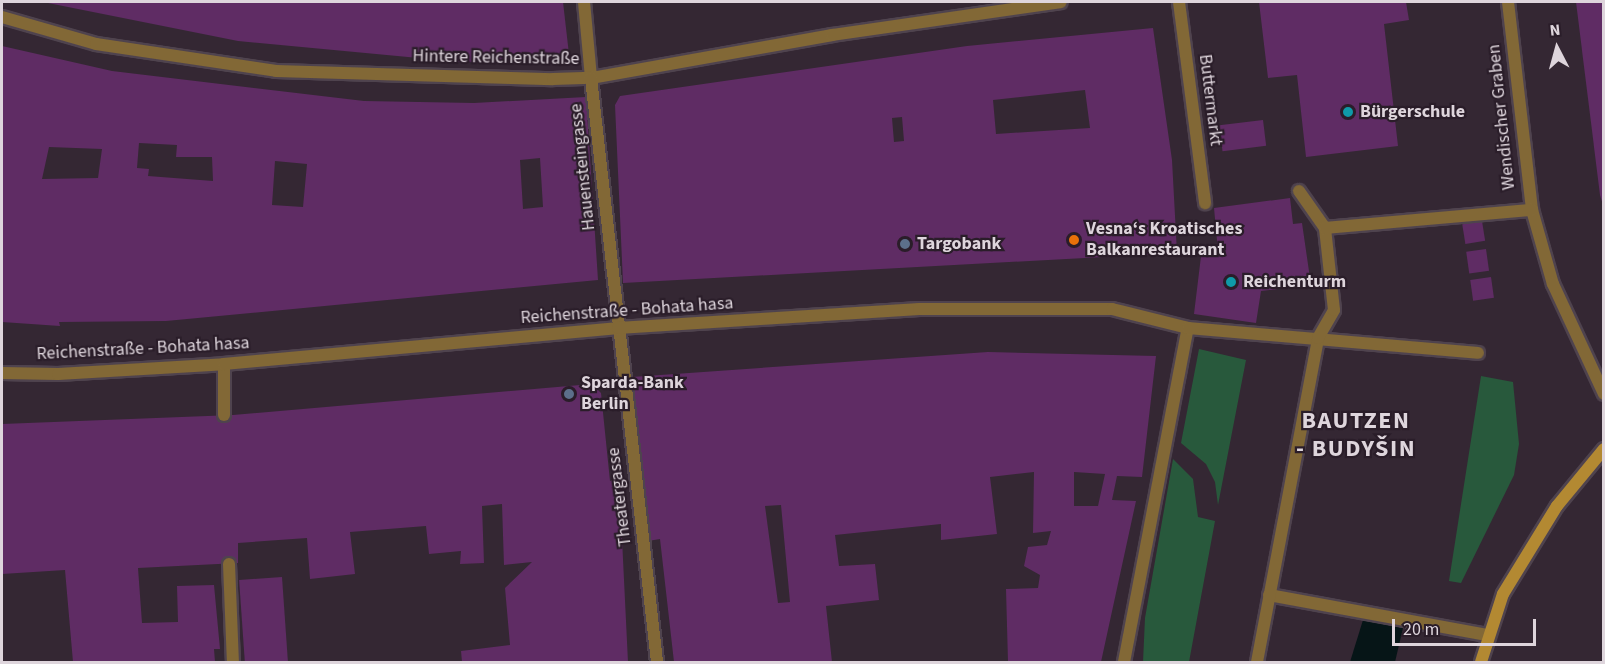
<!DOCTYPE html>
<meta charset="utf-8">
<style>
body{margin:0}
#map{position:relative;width:1605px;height:664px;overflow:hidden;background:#342733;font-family:"Source Sans 3",sans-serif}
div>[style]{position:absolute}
.green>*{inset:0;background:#28593c}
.water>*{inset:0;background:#061517}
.building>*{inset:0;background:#5f2c64;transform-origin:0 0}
.roads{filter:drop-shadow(2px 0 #4f434e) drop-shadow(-2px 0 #4f434e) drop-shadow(0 2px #4f434e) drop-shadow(0 -2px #4f434e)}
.lane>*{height:12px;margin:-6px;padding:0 6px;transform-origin:6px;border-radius:6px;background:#826836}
.street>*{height:12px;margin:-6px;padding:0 6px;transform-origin:6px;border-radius:6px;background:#826836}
.secondary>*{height:12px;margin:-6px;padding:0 6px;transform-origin:6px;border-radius:6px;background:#b38932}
.dots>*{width:16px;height:16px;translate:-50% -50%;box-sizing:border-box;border:3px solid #2a1d29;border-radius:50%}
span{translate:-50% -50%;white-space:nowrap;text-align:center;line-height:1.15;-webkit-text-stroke:4.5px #2a1d29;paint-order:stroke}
.street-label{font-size:18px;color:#ded5dc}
.poi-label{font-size:18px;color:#ded5dc;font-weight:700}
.left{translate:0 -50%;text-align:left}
.district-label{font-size:24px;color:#ded5dc;font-weight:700;letter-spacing:1.5px}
.frame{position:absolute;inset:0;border:3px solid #ded5dc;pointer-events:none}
.north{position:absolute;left:1527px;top:18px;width:60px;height:60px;-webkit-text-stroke:4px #2a1d29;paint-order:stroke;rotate:354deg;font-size:16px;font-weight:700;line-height:24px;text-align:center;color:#ded5dc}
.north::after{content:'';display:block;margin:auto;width:21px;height:27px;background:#ded5dc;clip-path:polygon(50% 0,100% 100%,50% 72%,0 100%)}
.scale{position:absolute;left:1392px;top:619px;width:144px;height:27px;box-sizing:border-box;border:3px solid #ded5dc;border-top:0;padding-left:8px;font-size:18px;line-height:21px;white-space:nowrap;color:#ded5dc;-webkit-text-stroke:4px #2a1d29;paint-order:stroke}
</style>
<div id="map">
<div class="green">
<i style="clip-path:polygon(1199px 349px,1246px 360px,1218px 505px,1215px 482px,1206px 464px,1181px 443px)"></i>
<i style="clip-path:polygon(1481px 376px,1513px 382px,1519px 444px,1514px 475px,1461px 583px,1449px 581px)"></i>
<i style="clip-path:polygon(1173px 459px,1193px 479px,1198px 517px,1215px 521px,1189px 662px,1143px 662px,1145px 618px)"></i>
</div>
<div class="water">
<i style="clip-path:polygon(1363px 620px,1403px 628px,1395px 662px,1350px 662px)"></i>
</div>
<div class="building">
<i style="clip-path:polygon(43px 2px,563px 2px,570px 63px,461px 62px,238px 41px)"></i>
<i style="clip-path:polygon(1259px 2px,1406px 2px,1409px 20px,1384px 24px,1398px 146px,1306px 157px,1297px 75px,1268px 78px)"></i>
<i style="clip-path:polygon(1576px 2px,1604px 2px,1603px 205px,1600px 195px)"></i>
<i style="clip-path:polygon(evenodd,1153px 28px,1172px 160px,1177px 253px,623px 283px,615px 105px,620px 96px,967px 46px,1153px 28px,1085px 90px,1090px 128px,996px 134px,993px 100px,1085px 90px,1153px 28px,902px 117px,904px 141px,894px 142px,892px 118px,902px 117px)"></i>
<i style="clip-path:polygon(evenodd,2px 46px,112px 71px,364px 101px,474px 103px,586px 97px,598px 280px,166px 321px,59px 322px,60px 326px,2px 322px,2px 46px,139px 143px,177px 145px,176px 157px,212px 157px,213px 181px,148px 176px,149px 169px,137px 168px,139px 143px,2px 46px,49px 147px,102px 149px,98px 178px,42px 179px,49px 147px,2px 46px,540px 158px,543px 207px,523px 209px,520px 160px,540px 158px,2px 46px,275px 161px,307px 164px,303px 207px,272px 205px,275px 161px)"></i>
<i style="left:1263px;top:120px;width:26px;height:44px;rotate:83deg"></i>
<i style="clip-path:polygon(1290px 198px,1293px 224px,1302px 223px,1311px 285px,1261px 291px,1256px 323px,1194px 314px,1202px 248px,1218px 251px,1214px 208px)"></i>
<i style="left:1482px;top:221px;width:20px;height:20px;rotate:81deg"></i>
<i style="left:1486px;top:249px;width:22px;height:20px;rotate:82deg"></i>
<i style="left:1491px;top:277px;width:21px;height:21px;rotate:82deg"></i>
<i style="clip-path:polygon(evenodd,988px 352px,1156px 356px,1142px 477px,1117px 476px,1112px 500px,1136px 501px,1101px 662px,1008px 662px,1006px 589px,1038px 588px,1040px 575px,1024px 566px,1028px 547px,1047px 545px,1051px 531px,1033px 533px,1034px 472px,990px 477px,997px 534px,941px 540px,941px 524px,835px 535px,839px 566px,875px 564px,879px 600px,826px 606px,832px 662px,674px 662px,660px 539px,648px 541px,632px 377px,988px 352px,1074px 472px,1105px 474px,1098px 506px,1074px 506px,1074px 472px,988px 352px,781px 505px,790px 602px,778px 603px,765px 506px,781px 505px)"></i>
<i style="clip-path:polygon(592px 384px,601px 393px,610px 481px,619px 477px,628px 662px,462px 662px,461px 651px,510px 645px,505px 588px,532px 562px,504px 565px,502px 504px,482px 506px,484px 563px,460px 564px,461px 551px,429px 554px,426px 526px,350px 532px,355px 574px,310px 579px,307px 538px,238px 543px,238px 563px,138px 568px,142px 623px,178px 622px,177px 586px,214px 585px,220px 649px,214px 649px,215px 662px,73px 662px,65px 570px,2px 574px,2px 424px,233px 415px)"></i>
<i style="left:282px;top:577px;width:85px;height:43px;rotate:86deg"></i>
</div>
<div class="roads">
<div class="lane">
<i style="left:584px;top:2px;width:76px;rotate:84.7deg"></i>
<i style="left:1299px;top:191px;width:45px;rotate:54.9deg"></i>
<i style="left:224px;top:364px;width:51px;rotate:90deg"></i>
<i style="left:229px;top:564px;width:98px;rotate:87.7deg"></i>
<i style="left:1124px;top:662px;width:340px;rotate:-79.2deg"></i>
</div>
<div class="street">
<i style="left:1179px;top:2px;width:203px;rotate:82.6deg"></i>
<i style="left:1508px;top:2px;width:209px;rotate:83.4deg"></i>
<i style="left:1532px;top:210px;width:77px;rotate:74.2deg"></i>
<i style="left:1553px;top:284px;width:121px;rotate:65.1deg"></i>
<i style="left:2px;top:17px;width:98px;rotate:16deg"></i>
<i style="left:96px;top:44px;width:182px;rotate:8.5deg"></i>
<i style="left:276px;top:71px;width:277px;rotate:1.7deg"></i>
<i style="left:553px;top:79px;width:38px;rotate:-2deg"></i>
<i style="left:591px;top:78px;width:245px;rotate:-10.1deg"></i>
<i style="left:832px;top:35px;width:231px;rotate:-8.2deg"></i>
<i style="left:591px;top:78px;width:588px;rotate:83.55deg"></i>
<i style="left:2px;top:373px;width:56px;rotate:1deg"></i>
<i style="left:58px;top:374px;width:166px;rotate:-3.4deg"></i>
<i style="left:224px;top:364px;width:396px;rotate:-5.2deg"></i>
<i style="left:618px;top:328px;width:302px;rotate:-3.6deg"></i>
<i style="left:919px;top:309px;width:193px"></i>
<i style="left:1112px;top:309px;width:78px;rotate:14deg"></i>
<i style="left:1188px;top:328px;width:291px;rotate:4.9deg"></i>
<i style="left:1269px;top:595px;width:223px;rotate:10.4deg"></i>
<i style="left:1257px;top:662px;width:330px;rotate:-79.3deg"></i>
<i style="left:1318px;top:338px;width:32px;rotate:-60deg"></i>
<i style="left:1334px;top:310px;width:82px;rotate:-96.3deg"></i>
<i style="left:1325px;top:228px;width:208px;rotate:-5deg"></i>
</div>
<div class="secondary">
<i style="left:1481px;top:662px;width:71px;rotate:-72.1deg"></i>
<i style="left:1503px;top:594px;width:103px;rotate:-58.5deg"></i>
<i style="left:1557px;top:506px;width:74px;rotate:-50.5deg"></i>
</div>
</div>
<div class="dots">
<i style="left:1348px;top:112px;background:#0f9aa8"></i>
<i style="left:1074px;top:240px;background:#e8710a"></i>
<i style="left:905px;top:244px;background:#5c6f8a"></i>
<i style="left:1231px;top:282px;background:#0f9aa8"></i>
<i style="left:569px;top:394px;background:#5c6f8a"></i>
</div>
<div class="street-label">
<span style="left:496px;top:58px;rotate:1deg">Hintere Reichenstraße</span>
<span style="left:1210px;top:100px;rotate:83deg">Buttermarkt</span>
<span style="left:1502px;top:117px;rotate:-96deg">Wendischer Graben</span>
<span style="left:583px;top:167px;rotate:-96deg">Hauensteingasse</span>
<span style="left:627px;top:311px;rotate:-4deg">Reichenstraße - Bohata hasa</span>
<span style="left:143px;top:349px;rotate:-3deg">Reichenstraße - Bohata hasa</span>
<span style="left:620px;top:497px;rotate:-97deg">Theatergasse</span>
</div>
<div class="poi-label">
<span class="left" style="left:1360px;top:112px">Bürgerschule</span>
<span class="left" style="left:1086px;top:240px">Vesna‘s Kroatisches<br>Balkanrestaurant</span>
<span class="left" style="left:917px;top:244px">Targobank</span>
<span class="left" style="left:1243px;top:282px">Reichenturm</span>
<span class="left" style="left:581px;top:394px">Sparda-Bank<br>Berlin</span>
</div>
<div class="district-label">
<span style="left:1356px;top:435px">BAUTZEN<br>- BUDYŠIN</span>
</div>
<div class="frame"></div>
<div class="north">N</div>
<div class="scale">20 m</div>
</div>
